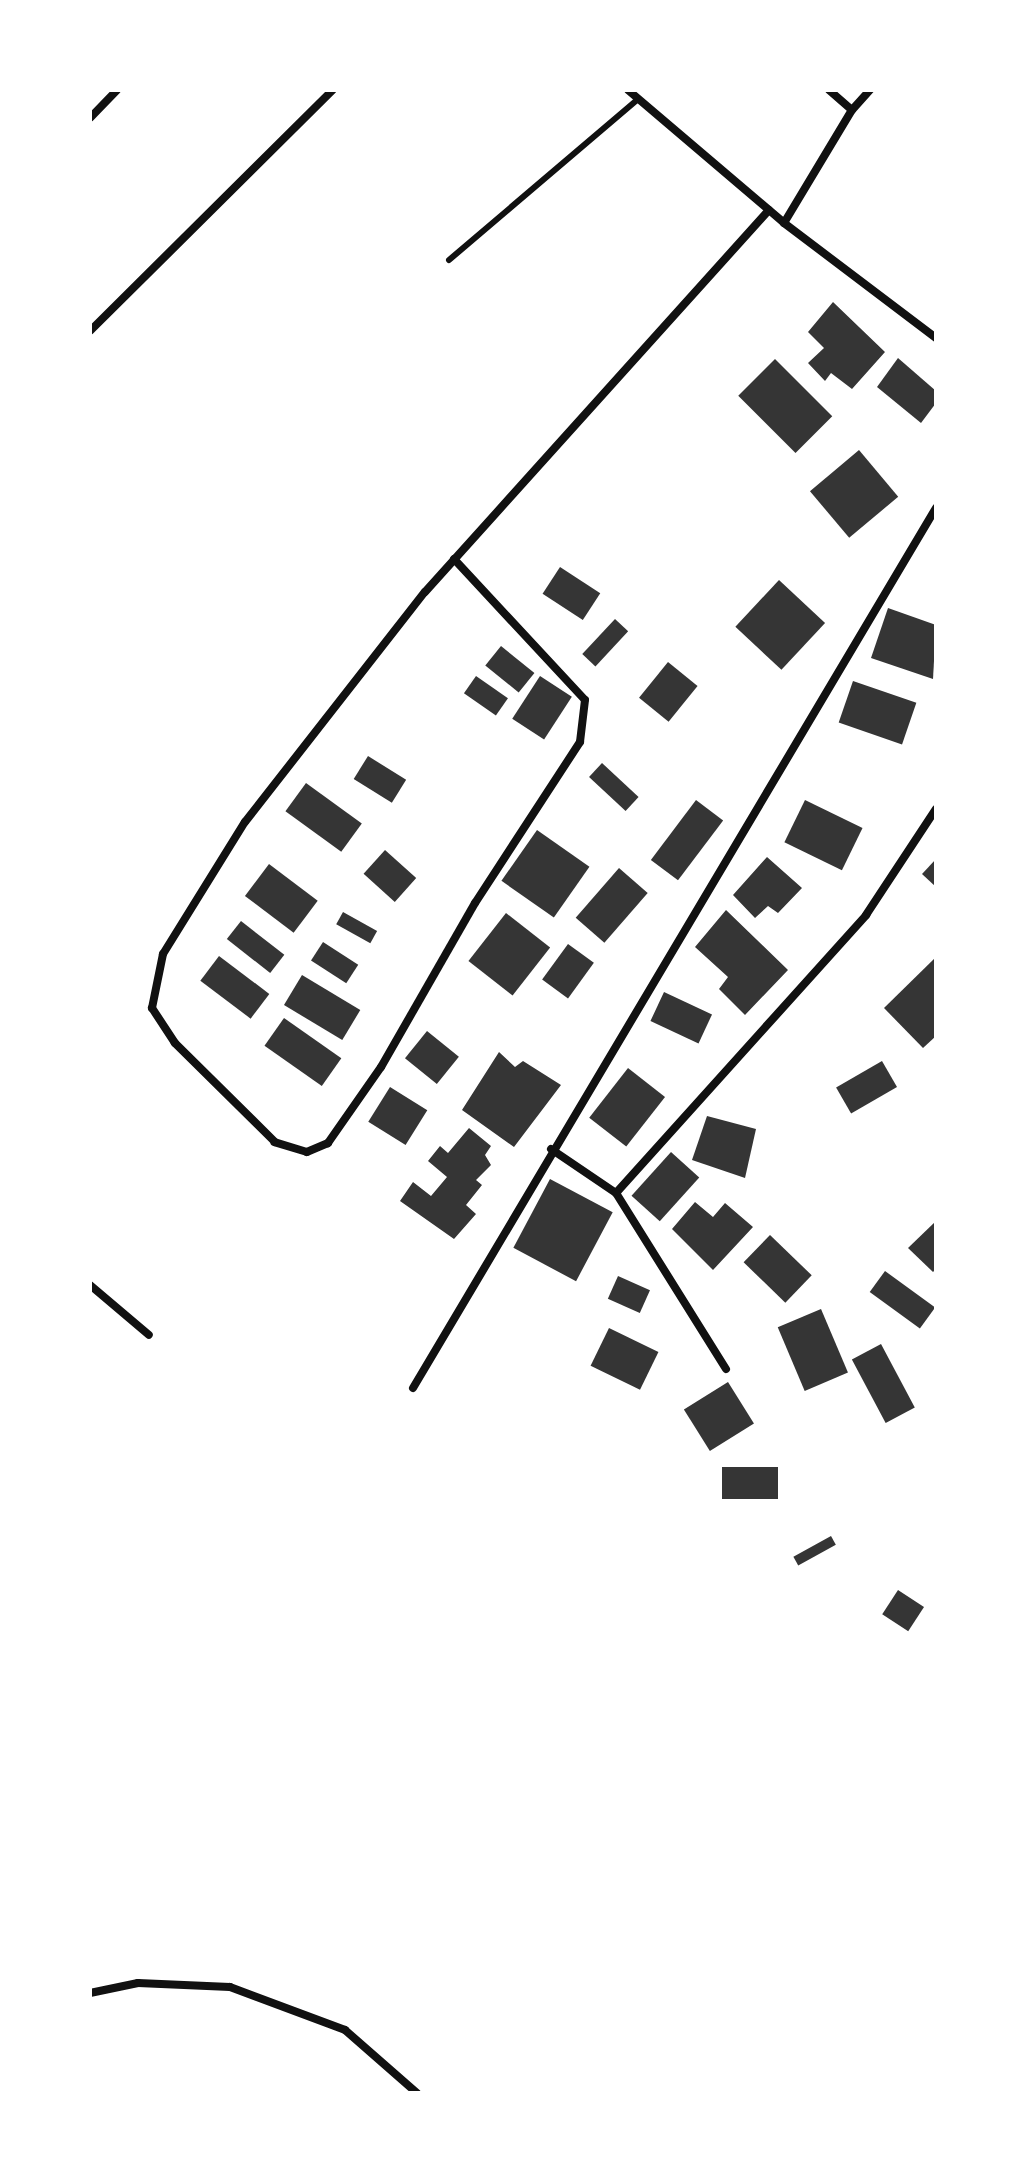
<!DOCTYPE html>
<style>
body{margin:0}
#map{position:relative;width:1026px;height:2183px;overflow:hidden;background:#fff;font-family:"Sofia Sans Condensed",sans-serif}
div>[style]{position:absolute}
.building>*{inset:0;background:#353535;transform-origin:0 0}
.service>*{height:6px;margin:-3px;padding:0 3px;transform-origin:3px;border-radius:3px;background:#111}
.minor>*{height:8px;margin:-4px;padding:0 4px;transform-origin:4px;border-radius:4px;background:#111}
span{translate:-50% -50%;white-space:nowrap;text-align:center;line-height:1.15;-webkit-text-stroke:7px #fff;paint-order:stroke}
.frame{position:absolute;inset:0;border:92px solid #fff;pointer-events:none}
</style>
<div id="map">
<div class="building">
<i style="clip-path:polygon(833px 302px,885px 352px,852px 389px,831px 373px,825px 381px,808px 363px,824px 348px,808px 332px)"></i>
<i style="clip-path:polygon(898px 358px,936px 391px,936px 403px,921px 423px,877px 387px)"></i>
<i style="left:775px;top:359px;width:81px;height:52px;rotate:45deg"></i>
<i style="left:859px;top:450px;width:61px;height:64px;rotate:50deg"></i>
<i style="left:560px;top:567px;width:48px;height:32px;rotate:33deg"></i>
<i style="left:779px;top:580px;width:63px;height:64px;rotate:43deg"></i>
<i style="clip-path:polygon(888px 608px,936px 625px,933px 679px,871px 658px)"></i>
<i style="left:615px;top:619px;width:18px;height:48px;rotate:43deg"></i>
<i style="left:501px;top:646px;width:43px;height:25px;rotate:39deg"></i>
<i style="left:668px;top:662px;width:38px;height:46px;rotate:39deg"></i>
<i style="left:476px;top:676px;width:39px;height:21px;rotate:35deg"></i>
<i style="left:540px;top:676px;width:38px;height:51px;rotate:33deg"></i>
<i style="left:853px;top:681px;width:67px;height:44px;rotate:19deg"></i>
<i style="left:368px;top:756px;width:45px;height:27px;rotate:32deg"></i>
<i style="left:602px;top:763px;width:50px;height:19px;rotate:43deg"></i>
<i style="left:306px;top:783px;width:69px;height:35px;rotate:36deg"></i>
<i style="left:696px;top:800px;width:34px;height:75px;rotate:37deg"></i>
<i style="left:805px;top:800px;width:64px;height:47px;rotate:26deg"></i>
<i style="left:537px;top:830px;width:64px;height:62px;rotate:35deg"></i>
<i style="left:385px;top:850px;width:42px;height:32px;rotate:42deg"></i>
<i style="clip-path:polygon(767px 857px,802px 888px,778px 913px,768px 906px,755px 918px,733px 895px)"></i>
<i style="clip-path:polygon(936px 859px,936px 887px,922px 874px)"></i>
<i style="left:269px;top:864px;width:61px;height:40px;rotate:37deg"></i>
<i style="left:619px;top:868px;width:38px;height:66px;rotate:41deg"></i>
<i style="clip-path:polygon(726px 910px,788px 970px,745px 1015px,719px 989px,728px 977px,695px 947px)"></i>
<i style="left:343px;top:912px;width:39px;height:14px;rotate:29deg"></i>
<i style="left:506px;top:913px;width:56px;height:61px;rotate:38deg"></i>
<i style="left:241px;top:921px;width:55px;height:23px;rotate:38deg"></i>
<i style="left:323px;top:942px;width:42px;height:22px;rotate:33deg"></i>
<i style="left:568px;top:944px;width:32px;height:44px;rotate:36deg"></i>
<i style="left:219px;top:956px;width:63px;height:31px;rotate:37deg"></i>
<i style="clip-path:polygon(936px 957px,936px 1036px,923px 1048px,884px 1008px)"></i>
<i style="left:302px;top:975px;width:68px;height:35px;rotate:31deg"></i>
<i style="left:664px;top:992px;width:53px;height:32px;rotate:25deg"></i>
<i style="left:284px;top:1018px;width:70px;height:34px;rotate:35deg"></i>
<i style="left:427px;top:1031px;width:41px;height:35px;rotate:39deg"></i>
<i style="clip-path:polygon(499px 1052px,515px 1067px,523px 1061px,561px 1085px,514px 1147px,462px 1110px)"></i>
<i style="left:882px;top:1061px;width:30px;height:53px;rotate:60deg"></i>
<i style="left:628px;top:1068px;width:47px;height:63px;rotate:38deg"></i>
<i style="left:390px;top:1087px;width:44px;height:41px;rotate:32deg"></i>
<i style="clip-path:polygon(707px 1116px,756px 1129px,745px 1178px,692px 1160px)"></i>
<i style="clip-path:polygon(469px 1128px,491px 1146px,485px 1155px,491px 1165px,476px 1180px,482px 1185px,466px 1205px,476px 1214px,454px 1239px,400px 1201px,413px 1182px,431px 1196px,447px 1177px,428px 1161px,440px 1146px,448px 1153px)"></i>
<i style="left:671px;top:1152px;width:38px;height:59px;rotate:42deg"></i>
<i style="left:550px;top:1179px;width:71px;height:78px;rotate:28deg"></i>
<i style="clip-path:polygon(695px 1202px,713px 1217px,725px 1203px,753px 1227px,713px 1270px,672px 1229px)"></i>
<i style="clip-path:polygon(936px 1221px,936px 1269px,933px 1272px,908px 1248px)"></i>
<i style="left:770px;top:1235px;width:58px;height:38px;rotate:44deg"></i>
<i style="left:885px;top:1271px;width:62px;height:26px;rotate:36deg"></i>
<i style="left:618px;top:1276px;width:35px;height:25px;rotate:24deg"></i>
<i style="left:821px;top:1309px;width:69px;height:47px;rotate:67deg"></i>
<i style="left:609px;top:1328px;width:55px;height:42px;rotate:26deg"></i>
<i style="left:881px;top:1344px;width:72px;height:33px;rotate:62deg"></i>
<i style="left:728px;top:1382px;width:49px;height:52px;rotate:58deg"></i>
<i style="left:722px;top:1467px;width:56px;height:32px"></i>
<i style="left:831px;top:1536px;width:10px;height:43px;rotate:61deg"></i>
<i style="left:898px;top:1590px;width:31px;height:29px;rotate:33deg"></i>
</div>
<div class="service">
<i style="left:449px;top:260px;width:248px;rotate:-40.4deg"></i>
</div>
<div class="minor">
<i style="left:628px;top:90px;width:205px;rotate:40.4deg"></i>
<i style="left:784px;top:223px;width:132px;rotate:-59deg"></i>
<i style="left:852px;top:110px;width:27px;rotate:-48deg"></i>
<i style="left:829px;top:90px;width:30px;rotate:41deg"></i>
<i style="left:90px;top:118px;width:39px;rotate:-46deg"></i>
<i style="left:784px;top:223px;width:191px;rotate:37.1deg"></i>
<i style="left:90px;top:331px;width:342px;rotate:-44.8deg"></i>
<i style="left:454px;top:559px;width:192px;rotate:47.1deg"></i>
<i style="left:585px;top:700px;width:42px;rotate:96.8deg"></i>
<i style="left:580px;top:742px;width:192px;rotate:123.1deg"></i>
<i style="left:475px;top:903px;width:189px;rotate:119.8deg"></i>
<i style="left:381px;top:1067px;width:93px;rotate:124.9deg"></i>
<i style="left:328px;top:1143px;width:23px;rotate:157deg"></i>
<i style="left:307px;top:1152px;width:34px;rotate:-163deg"></i>
<i style="left:275px;top:1142px;width:141px;rotate:-135.3deg"></i>
<i style="left:175px;top:1043px;width:42px;rotate:-123.3deg"></i>
<i style="left:152px;top:1008px;width:55px;rotate:-78.5deg"></i>
<i style="left:163px;top:954px;width:155px;rotate:-58.2deg"></i>
<i style="left:245px;top:822px;width:292px;rotate:-52deg"></i>
<i style="left:425px;top:592px;width:514px;rotate:-48deg"></i>
<i style="left:551px;top:1149px;width:78px;rotate:34.1deg"></i>
<i style="left:90px;top:1285px;width:77px;rotate:40.3deg"></i>
<i style="left:726px;top:1369px;width:208px;rotate:-122deg"></i>
<i style="left:616px;top:1193px;width:374px;rotate:-48deg"></i>
<i style="left:866px;top:915px;width:127px;rotate:-56.6deg"></i>
<i style="left:413px;top:1388px;width:1024px;rotate:-59.28deg"></i>
<i style="left:90px;top:1993px;width:49px;rotate:-11.8deg"></i>
<i style="left:138px;top:1983px;width:92px;rotate:2.5deg"></i>
<i style="left:230px;top:1987px;width:123px;rotate:20.5deg"></i>
<i style="left:345px;top:2030px;width:96px;rotate:41.2deg"></i>
</div>
<div class="frame"></div>
</div>
